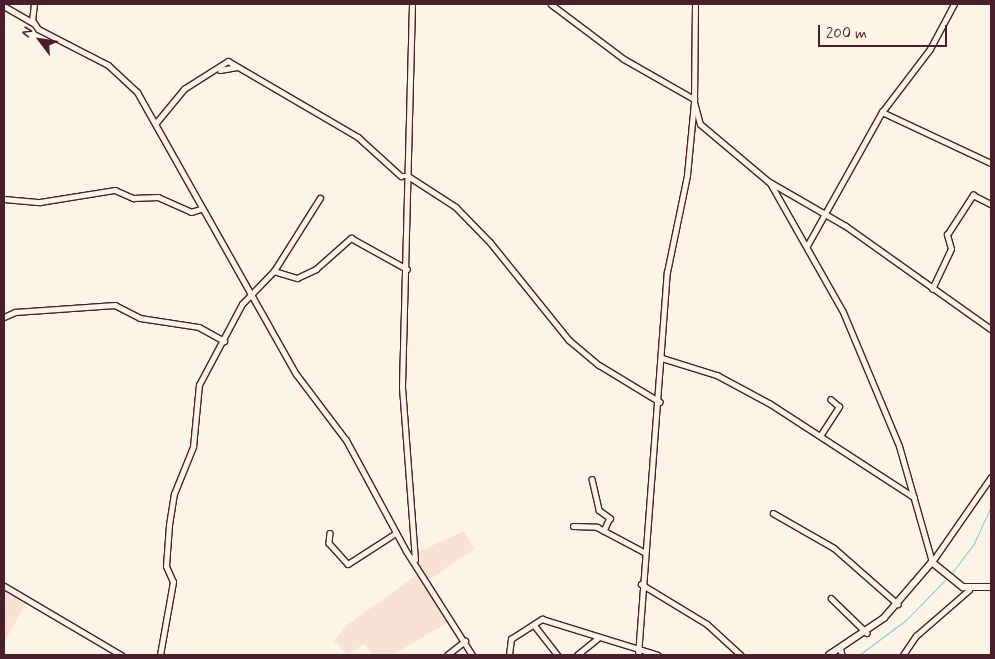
<!DOCTYPE html>
<style>
body{margin:0}
#map{position:relative;width:995px;height:659px;overflow:hidden;background:#fcf5e5;font-family:Mynerve,sans-serif}
div>[style]{position:absolute}
.built>*{inset:0;background:#f8e2d3}
.stream>*{height:1px;margin:-0.5px;padding:0 0.5px;transform-origin:0.5px;border-radius:0.5px;background:#7ecfd5}
.roads{filter:drop-shadow(1px 0 #4a1f2b) drop-shadow(-1px 0 #4a1f2b) drop-shadow(0 1px #4a1f2b) drop-shadow(0 -1px #4a1f2b)}
.minor>*{height:4.5px;margin:-2.25px;padding:0 2.25px;transform-origin:2.25px;border-radius:2.25px;background:#fcf5e5}
.tertiary>*{height:5px;margin:-2.5px;padding:0 2.5px;transform-origin:2.5px;border-radius:2.5px;background:#fcf5e5}
.secondary>*{height:5.5px;margin:-2.75px;padding:0 2.75px;transform-origin:2.75px;border-radius:2.75px;background:#fcf5e5}
span{translate:-50% -50%;white-space:nowrap;text-align:center;line-height:1.15;-webkit-text-stroke:4px #fcf5e5;paint-order:stroke}
.frame{position:absolute;inset:0;border:5px solid #4a1f2b;pointer-events:none}
.north{position:absolute;left:15px;top:15px;width:50px;height:50px;-webkit-text-stroke:4px #fcf5e5;paint-order:stroke;rotate:301deg;font-size:14px;font-weight:700;line-height:20px;text-align:center;color:#4a1f2b}
.north::after{content:'';display:block;margin:auto;width:18px;height:22px;background:#4a1f2b;clip-path:polygon(50% 0,100% 100%,50% 72%,0 100%)}
.scale{position:absolute;left:818px;top:25px;width:129px;height:22px;box-sizing:border-box;border:2px solid #4a1f2b;border-top:0;padding-left:6px;font-size:15px;line-height:18px;white-space:nowrap;color:#4a1f2b;-webkit-text-stroke:4px #fcf5e5;paint-order:stroke}
</style>
<div id="map">
<div class="built">
<i style="clip-path:polygon(464px 531px,474px 549px,429px 580px,417px 561px,418px 552px)"></i>
<i style="clip-path:polygon(418px 574px,449px 622px,392px 655px,374px 655px,364px 644px,348px 655px,334px 641px,347px 625px)"></i>
<i style="clip-path:polygon(5px 592px,26px 604px,4px 642px,4px 595px)"></i>
</div>
<div class="stream">
<i style="left:951px;top:574px;width:39px;rotate:-53deg"></i>
<i style="left:974px;top:543px;width:40px;rotate:-65deg"></i>
<i style="left:859px;top:655px;width:59px;rotate:-36.7deg"></i>
<i style="left:906px;top:620px;width:56px;rotate:-45.7deg"></i>
</div>
<div class="roads">
<div class="minor">
<i style="left:551px;top:4px;width:91px;rotate:37deg"></i>
<i style="left:624px;top:59px;width:81px;rotate:29.7deg"></i>
<i style="left:4px;top:6px;width:34px;rotate:30deg"></i>
<i style="left:220px;top:70px;width:17px;rotate:-10deg"></i>
<i style="left:882px;top:112px;width:120px;rotate:25.1deg"></i>
<i style="left:156px;top:123px;width:44px;rotate:-50.5deg"></i>
<i style="left:184px;top:89px;width:52px;rotate:-32.5deg"></i>
<i style="left:228px;top:61px;width:151px;rotate:30.3deg"></i>
<i style="left:358px;top:137px;width:58px;rotate:42.2deg"></i>
<i style="left:401px;top:176px;width:7px"></i>
<i style="left:408px;top:176px;width:57px;rotate:32.9deg"></i>
<i style="left:456px;top:207px;width:49px;rotate:45.8deg"></i>
<i style="left:490px;top:242px;width:126px;rotate:51.1deg"></i>
<i style="left:569px;top:340px;width:39px;rotate:40deg"></i>
<i style="left:599px;top:365px;width:71px;rotate:31.2deg"></i>
<i style="left:768px;top:181px;width:90px;rotate:30deg"></i>
<i style="left:846px;top:226px;width:178px;rotate:35.4deg"></i>
<i style="left:4px;top:199px;width:36px;rotate:5deg"></i>
<i style="left:40px;top:202px;width:76px;rotate:-9.1deg"></i>
<i style="left:115px;top:190px;width:20px;rotate:24deg"></i>
<i style="left:133px;top:198px;width:25px;rotate:-2deg"></i>
<i style="left:158px;top:197px;width:36px;rotate:24deg"></i>
<i style="left:191px;top:212px;width:10px;rotate:-17deg"></i>
<i style="left:807px;top:246px;width:154px;rotate:-60.8deg"></i>
<i style="left:882px;top:112px;width:79px;rotate:-52.7deg"></i>
<i style="left:930px;top:49px;width:51px;rotate:-61.9deg"></i>
<i style="left:274px;top:271px;width:24px;rotate:17deg"></i>
<i style="left:297px;top:278px;width:21px;rotate:-25deg"></i>
<i style="left:316px;top:269px;width:47px;rotate:-41.5deg"></i>
<i style="left:351px;top:238px;width:64px;rotate:29deg"></i>
<i style="left:932px;top:289px;width:44px;rotate:-64.6deg"></i>
<i style="left:951px;top:249px;width:15px;rotate:-106deg"></i>
<i style="left:947px;top:235px;width:48px;rotate:-57deg"></i>
<i style="left:973px;top:195px;width:20px;rotate:27deg"></i>
<i style="left:4px;top:317px;width:12px;rotate:-24deg"></i>
<i style="left:15px;top:312px;width:100px;rotate:-4deg"></i>
<i style="left:115px;top:305px;width:28px;rotate:27deg"></i>
<i style="left:140px;top:318px;width:60px;rotate:8.7deg"></i>
<i style="left:199px;top:327px;width:29px;rotate:29deg"></i>
<i style="left:662px;top:358px;width:58px;rotate:17.2deg"></i>
<i style="left:717px;top:375px;width:59px;rotate:28.3deg"></i>
<i style="left:769px;top:403px;width:173px;rotate:33deg"></i>
<i style="left:820px;top:436px;width:35px;rotate:-57deg"></i>
<i style="left:839px;top:407px;width:11px;rotate:-139deg"></i>
<i style="left:592px;top:479px;width:32px;rotate:77deg"></i>
<i style="left:599px;top:510px;width:14px;rotate:36deg"></i>
<i style="left:610px;top:518px;width:14px;rotate:115deg"></i>
<i style="left:773px;top:513px;width:70px;rotate:29.8deg"></i>
<i style="left:834px;top:548px;width:85px;rotate:41.2deg"></i>
<i style="left:573px;top:526px;width:24px;rotate:2deg"></i>
<i style="left:597px;top:527px;width:53px;rotate:28deg"></i>
<i style="left:330px;top:533px;width:10px;rotate:96deg"></i>
<i style="left:329px;top:543px;width:28px;rotate:48deg"></i>
<i style="left:348px;top:564px;width:57px;rotate:-32.9deg"></i>
<i style="left:932px;top:562px;width:103px;rotate:-55.2deg"></i>
<i style="left:641px;top:584px;width:77px;rotate:31.2deg"></i>
<i style="left:707px;top:624px;width:46px;rotate:42.4deg"></i>
<i style="left:831px;top:598px;width:50px;rotate:44.2deg"></i>
<i style="left:535px;top:626px;width:37px;rotate:52deg"></i>
<i style="left:841px;top:650px;width:5px;rotate:79deg"></i>
<i style="left:160px;top:655px;width:74px;rotate:-79.9deg"></i>
<i style="left:173px;top:582px;width:17px;rotate:-114deg"></i>
<i style="left:166px;top:566px;width:41px;rotate:-85.8deg"></i>
<i style="left:169px;top:525px;width:31px;rotate:-81deg"></i>
<i style="left:174px;top:494px;width:51px;rotate:-68deg"></i>
<i style="left:193px;top:447px;width:62px;rotate:-84.5deg"></i>
<i style="left:199px;top:385px;width:92px;rotate:-62deg"></i>
<i style="left:242px;top:304px;width:46px;rotate:-45.9deg"></i>
<i style="left:274px;top:271px;width:86px;rotate:-57.8deg"></i>
<i style="left:447px;top:655px;width:23px;rotate:-38deg"></i>
<i style="left:509px;top:655px;width:16px;rotate:-83deg"></i>
<i style="left:511px;top:639px;width:37px;rotate:-33deg"></i>
<i style="left:542px;top:619px;width:121px;rotate:17.2deg"></i>
<i style="left:577px;top:655px;width:28px;rotate:-39deg"></i>
<i style="left:903px;top:655px;width:23px;rotate:-56deg"></i>
<i style="left:916px;top:636px;width:70px;rotate:-41deg"></i>
</div>
<div class="tertiary">
<i style="left:34px;top:4px;width:16px;rotate:97deg"></i>
<i style="left:32px;top:20px;width:11px;rotate:56deg"></i>
<i style="left:38px;top:29px;width:79px;rotate:27.2deg"></i>
<i style="left:108px;top:65px;width:40px;rotate:43deg"></i>
<i style="left:137px;top:92px;width:324px;rotate:60.6deg"></i>
<i style="left:296px;top:374px;width:83px;rotate:52.9deg"></i>
<i style="left:346px;top:440px;width:126px;rotate:61.6deg"></i>
<i style="left:406px;top:551px;width:123px;rotate:57.6deg"></i>
<i style="left:412px;top:4px;width:383px;rotate:91.5deg"></i>
<i style="left:402px;top:387px;width:173px;rotate:85.7deg"></i>
<i style="left:695px;top:4px;width:98px;rotate:90.6deg"></i>
<i style="left:694px;top:102px;width:23px;rotate:75deg"></i>
<i style="left:700px;top:124px;width:92px;rotate:40.1deg"></i>
<i style="left:770px;top:183px;width:148px;rotate:60.5deg"></i>
<i style="left:843px;top:312px;width:145px;rotate:67.3deg"></i>
<i style="left:899px;top:446px;width:121px;rotate:74.1deg"></i>
<i style="left:4px;top:586px;width:136px;rotate:30.5deg"></i>
<i style="left:638px;top:655px;width:384px;rotate:-85.7deg"></i>
<i style="left:667px;top:272px;width:99px;rotate:-78.3deg"></i>
<i style="left:687px;top:175px;width:73px;rotate:-84.5deg"></i>
</div>
<div class="secondary">
<i style="left:829px;top:655px;width:66px;rotate:-33.9deg"></i>
<i style="left:884px;top:618px;width:74px;rotate:-49.4deg"></i>
<i style="left:932px;top:562px;width:40px;rotate:39deg"></i>
<i style="left:963px;top:587px;width:28px"></i>
</div>
</div>
<div class="frame"></div>
<div class="north">N</div>
<div class="scale">200 m</div>
</div>
